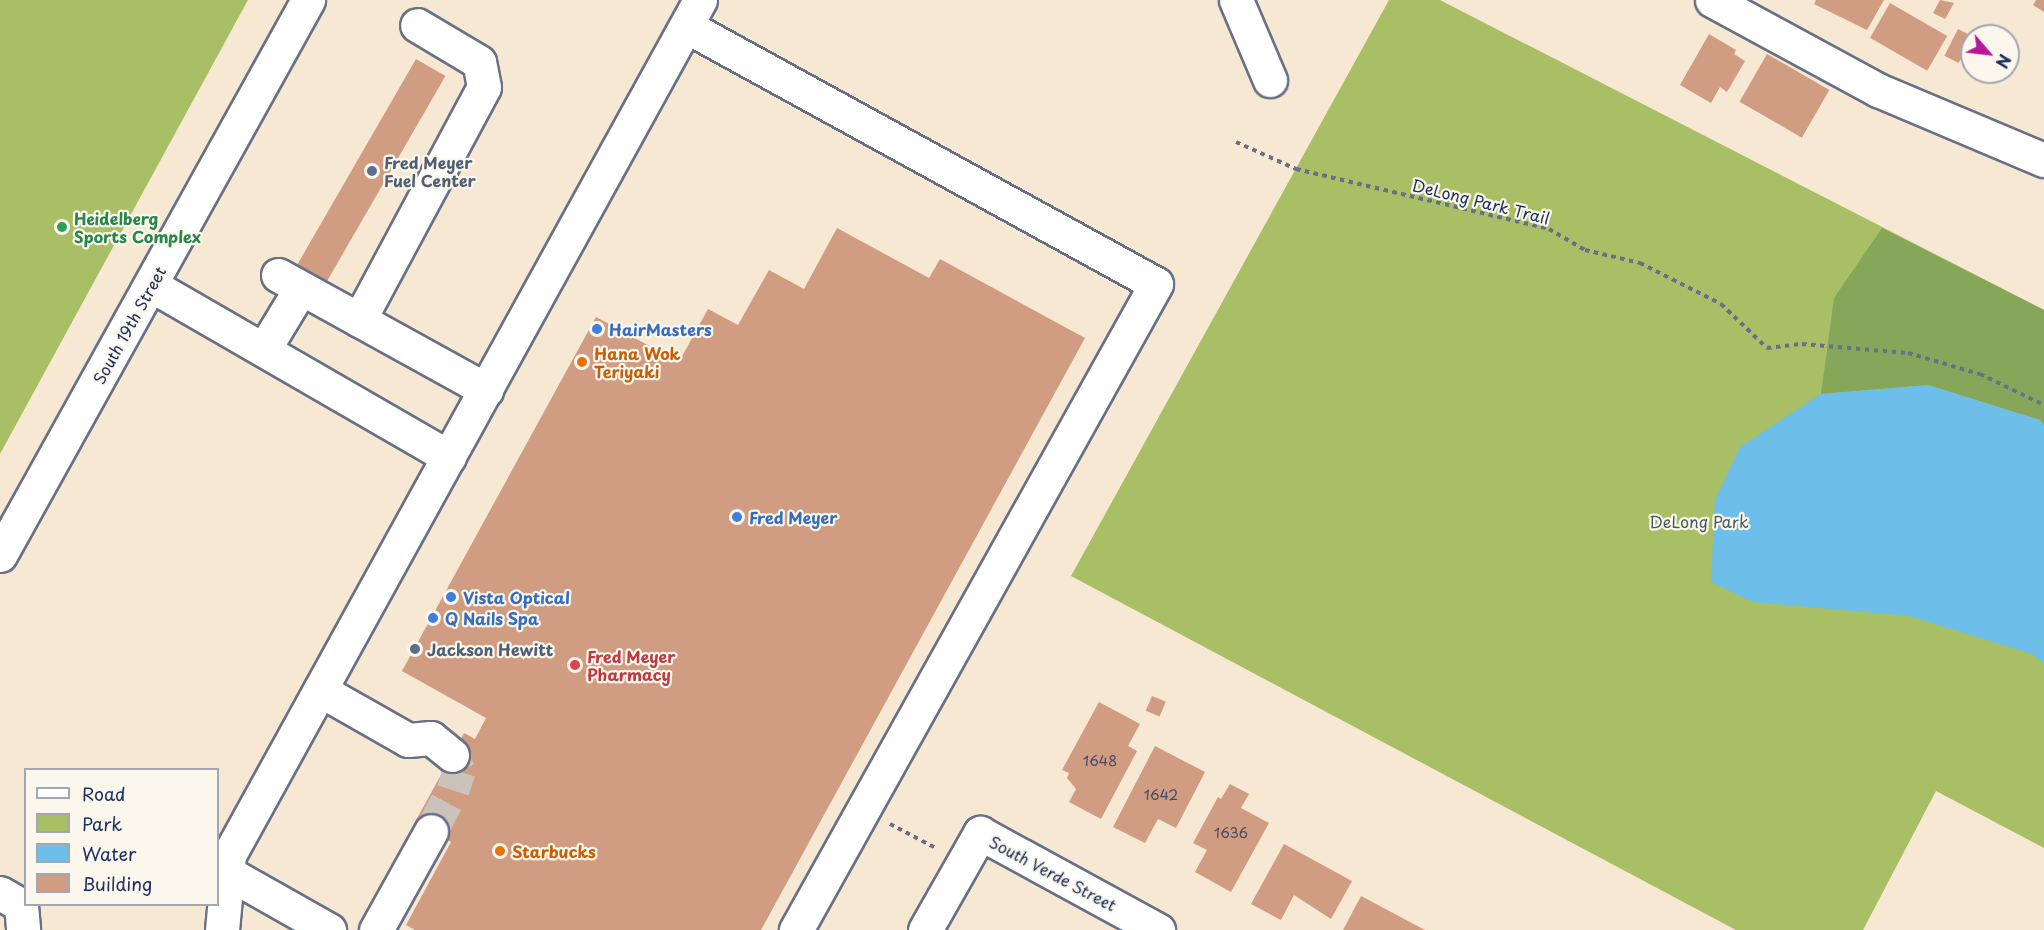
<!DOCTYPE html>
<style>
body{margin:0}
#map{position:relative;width:2044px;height:930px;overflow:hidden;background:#f6e8d2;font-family:"Playpen Sans",sans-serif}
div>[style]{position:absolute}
.green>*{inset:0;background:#a8bf65}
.forest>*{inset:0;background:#86a65a}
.water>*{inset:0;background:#6dbee8}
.building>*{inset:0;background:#d09c82;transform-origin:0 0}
.minor-tunnel>*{height:33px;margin-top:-16.5px;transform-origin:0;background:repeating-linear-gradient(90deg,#cac3bb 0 33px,transparent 0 49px)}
.path>*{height:4px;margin-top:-2px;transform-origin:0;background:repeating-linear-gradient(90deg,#687087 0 4.5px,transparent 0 9px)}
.roads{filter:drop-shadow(2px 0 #687087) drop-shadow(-2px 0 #687087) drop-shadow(0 2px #687087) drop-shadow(0 -2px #687087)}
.minor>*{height:33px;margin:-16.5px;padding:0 16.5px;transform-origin:16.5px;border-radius:16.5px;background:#fff}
.major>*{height:33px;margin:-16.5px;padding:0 16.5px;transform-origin:16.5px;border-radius:16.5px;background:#fff}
.dots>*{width:16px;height:16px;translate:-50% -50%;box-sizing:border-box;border:3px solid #fbf7ec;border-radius:50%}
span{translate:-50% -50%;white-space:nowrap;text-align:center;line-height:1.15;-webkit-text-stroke:4.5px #fbf7ec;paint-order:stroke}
.number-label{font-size:14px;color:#484a67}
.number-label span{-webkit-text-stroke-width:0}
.service-label{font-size:16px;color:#4e5e75;font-weight:700}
.left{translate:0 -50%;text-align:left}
.street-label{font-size:16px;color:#1b2f5e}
.leisure-label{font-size:16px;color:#27864d;font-weight:700}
.shop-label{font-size:16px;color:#366cbe;font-weight:700}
.food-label{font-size:16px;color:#c56008;font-weight:700}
.park-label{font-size:16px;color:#455a60}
.health-label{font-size:16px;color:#be3a42;font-weight:700}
.legend{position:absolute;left:24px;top:768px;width:195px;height:138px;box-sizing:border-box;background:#fbf7ec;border:2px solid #a1a7b3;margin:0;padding:8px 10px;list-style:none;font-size:18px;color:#1b2f5e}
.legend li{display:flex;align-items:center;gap:12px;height:30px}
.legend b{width:30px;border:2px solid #a1a7b3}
.north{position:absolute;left:1960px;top:24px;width:60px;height:60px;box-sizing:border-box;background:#fbf7ec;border:2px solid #a1a7b3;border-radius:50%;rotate:118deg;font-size:16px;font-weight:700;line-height:24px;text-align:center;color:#1b2f5e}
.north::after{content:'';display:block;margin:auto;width:21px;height:27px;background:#b5179e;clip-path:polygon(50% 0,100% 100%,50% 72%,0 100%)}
</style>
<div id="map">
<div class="green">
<i style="clip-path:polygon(0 0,248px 0,0 454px)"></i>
<i style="clip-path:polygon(1389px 0,1440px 0,2044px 310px,2044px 848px,1936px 791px,1863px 930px,1736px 930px,1071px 576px)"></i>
</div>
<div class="forest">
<i style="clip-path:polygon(1882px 228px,2044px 310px,2044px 425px,2040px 420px,1928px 385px,1821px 394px,1834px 298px)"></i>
</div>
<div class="water">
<i style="clip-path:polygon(1928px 385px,2040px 420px,2044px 425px,2044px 664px,2032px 654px,1909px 616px,1753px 602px,1711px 582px,1715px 500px,1740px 447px,1821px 394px)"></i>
</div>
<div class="building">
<i style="clip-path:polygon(1816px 0,1884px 0,1867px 30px,1814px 4px)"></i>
<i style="clip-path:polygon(1940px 0,1954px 3px,1945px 19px,1933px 13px)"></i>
<i style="clip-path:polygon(2036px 0,2044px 0,2044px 12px,2033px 5px)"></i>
<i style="left:1890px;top:3px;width:66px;height:40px;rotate:30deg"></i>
<i style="left:1958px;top:29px;width:16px;height:30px;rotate:27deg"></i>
<i style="clip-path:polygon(1709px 34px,1736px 50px,1734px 54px,1745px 61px,1727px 92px,1720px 87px,1711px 103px,1680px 85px)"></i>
<i style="left:1767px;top:54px;width:72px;height:55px;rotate:30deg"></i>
<i style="left:416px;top:59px;width:34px;height:239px;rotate:30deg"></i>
<i style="clip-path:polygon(837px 228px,929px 278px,940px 259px,1085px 338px,761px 930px,415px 930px,406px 925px,451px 842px,415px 822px,464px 733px,475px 739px,486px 718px,402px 671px,596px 317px,679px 362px,708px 309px,738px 325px,769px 270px,804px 289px)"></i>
<i style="left:1152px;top:696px;width:15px;height:16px;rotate:23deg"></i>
<i style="clip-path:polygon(1099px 702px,1140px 724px,1128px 746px,1137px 751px,1101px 819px,1069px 802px,1076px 789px,1067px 778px,1069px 773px,1062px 770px)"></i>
<i style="clip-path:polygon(1155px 746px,1205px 772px,1176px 828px,1158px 819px,1145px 843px,1113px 827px)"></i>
<i style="clip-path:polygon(1230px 784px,1249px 794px,1241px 808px,1269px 823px,1231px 892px,1195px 872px,1207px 850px,1193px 843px,1218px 797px,1221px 799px)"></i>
<i style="clip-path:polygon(1284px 844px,1352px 881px,1331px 919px,1294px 895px,1281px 920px,1251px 904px)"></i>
<i style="clip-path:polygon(1361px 896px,1425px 930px,1343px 930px)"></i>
</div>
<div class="minor-tunnel">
<i style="left:431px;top:831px;width:47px;rotate:-61.8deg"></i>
<i style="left:453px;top:790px;width:20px;rotate:-72deg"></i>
<i style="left:459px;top:771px;width:17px;rotate:-114deg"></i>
</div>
<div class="path">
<i style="left:1236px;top:142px;width:66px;rotate:24.2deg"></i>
<i style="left:1296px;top:169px;width:260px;rotate:13.3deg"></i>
<i style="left:1549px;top:229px;width:42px;rotate:30.3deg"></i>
<i style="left:1585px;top:250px;width:57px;rotate:13.3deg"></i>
<i style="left:1640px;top:263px;width:91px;rotate:26.8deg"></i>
<i style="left:1721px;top:304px;width:64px;rotate:43.7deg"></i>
<i style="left:1767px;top:348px;width:35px;rotate:-7deg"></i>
<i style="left:1802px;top:344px;width:106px;rotate:4.9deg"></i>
<i style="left:1908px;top:353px;width:75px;rotate:16.3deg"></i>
<i style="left:1980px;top:374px;width:71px;rotate:25.8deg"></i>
<i style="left:890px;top:824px;width:50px;rotate:27.6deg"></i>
</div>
<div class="roads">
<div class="minor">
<i style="left:1236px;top:0;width:87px;rotate:67deg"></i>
<i style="left:1712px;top:0;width:189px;rotate:28.5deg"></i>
<i style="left:1878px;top:90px;width:180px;rotate:22.9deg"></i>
<i style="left:686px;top:26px;width:536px;rotate:28.76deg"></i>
<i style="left:1156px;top:284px;width:740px;rotate:119.13deg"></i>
<i style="left:278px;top:275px;width:238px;rotate:28.9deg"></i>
<i style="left:151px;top:285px;width:344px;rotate:30deg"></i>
<i style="left:359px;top:320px;width:264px;rotate:-61.8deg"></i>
<i style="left:484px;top:87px;width:25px;rotate:-101deg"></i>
<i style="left:479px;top:62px;width:72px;rotate:-149.2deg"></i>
<i style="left:264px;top:349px;width:71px;rotate:-58.8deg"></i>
<i style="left:320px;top:690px;width:101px;rotate:29.6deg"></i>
<i style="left:408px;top:740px;width:23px;rotate:-5deg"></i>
<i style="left:431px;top:738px;width:27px;rotate:39deg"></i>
<i style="left:230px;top:874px;width:114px;rotate:29.5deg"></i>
<i style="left:0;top:893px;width:24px;rotate:30deg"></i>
<i style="left:21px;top:905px;width:25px;rotate:85deg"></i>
<i style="left:222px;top:930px;width:75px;rotate:-84.7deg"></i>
<i style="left:229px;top:855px;width:976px;rotate:-61.15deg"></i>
<i style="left:376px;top:930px;width:113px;rotate:-60.9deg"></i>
<i style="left:925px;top:930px;width:112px;rotate:-60.4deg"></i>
<i style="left:980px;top:833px;width:203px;rotate:28.6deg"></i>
</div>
<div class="major">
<i style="left:0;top:555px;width:635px;rotate:-60.97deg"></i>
</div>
</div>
<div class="dots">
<i style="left:372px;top:171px;background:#5c6f8a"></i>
<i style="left:62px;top:227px;background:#2e9e5b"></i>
<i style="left:597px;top:329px;background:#3f7fe0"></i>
<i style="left:582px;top:362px;background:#e8710a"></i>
<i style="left:737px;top:517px;background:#3f7fe0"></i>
<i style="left:451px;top:597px;background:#3f7fe0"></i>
<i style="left:433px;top:618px;background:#3f7fe0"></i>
<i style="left:415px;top:649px;background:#5c6f8a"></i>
<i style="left:575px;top:665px;background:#e0444e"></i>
<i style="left:500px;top:851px;background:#e8710a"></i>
</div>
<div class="number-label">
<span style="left:1100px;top:761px">1648</span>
<span style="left:1161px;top:795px">1642</span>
<span style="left:1231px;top:833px">1636</span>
</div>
<div class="service-label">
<span class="left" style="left:384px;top:171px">Fred Meyer<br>Fuel Center</span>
<span class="left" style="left:427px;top:649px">Jackson Hewitt</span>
</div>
<div class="street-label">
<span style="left:1481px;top:201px;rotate:14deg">DeLong Park Trail</span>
<span style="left:129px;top:325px;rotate:-61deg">South 19th Street</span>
<span style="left:1053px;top:873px;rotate:28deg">South Verde Street</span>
</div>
<div class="leisure-label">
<span class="left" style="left:74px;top:227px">Heidelberg<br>Sports Complex</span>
</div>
<div class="shop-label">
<span class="left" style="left:609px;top:329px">HairMasters</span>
<span class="left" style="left:749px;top:517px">Fred Meyer</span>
<span class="left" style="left:463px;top:597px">Vista Optical</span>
<span class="left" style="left:445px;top:618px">Q Nails Spa</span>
</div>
<div class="food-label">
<span class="left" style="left:594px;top:362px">Hana Wok<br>Teriyaki</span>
<span class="left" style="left:512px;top:851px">Starbucks</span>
</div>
<div class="park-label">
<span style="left:1699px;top:521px">DeLong Park</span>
</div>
<div class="health-label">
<span class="left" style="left:587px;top:665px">Fred Meyer<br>Pharmacy</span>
</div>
<ul class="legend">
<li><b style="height:8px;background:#fff"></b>Road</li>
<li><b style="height:16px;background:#a8bf65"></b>Park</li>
<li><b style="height:16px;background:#6dbee8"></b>Water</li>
<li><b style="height:16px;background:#d09c82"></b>Building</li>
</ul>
<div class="north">N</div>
</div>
